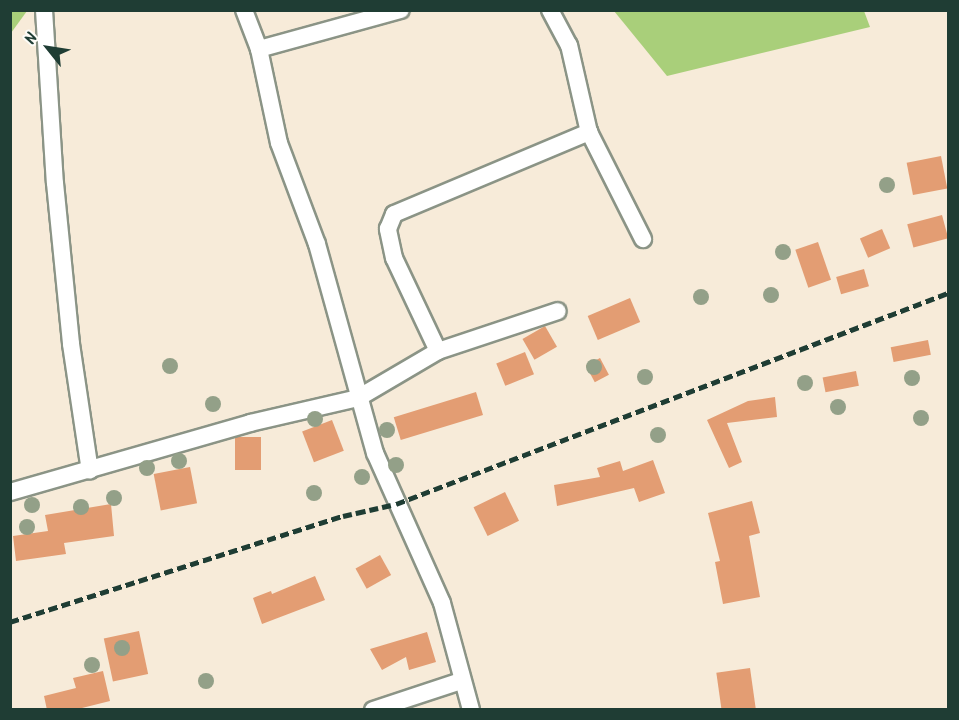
<!DOCTYPE html>
<style>
body{margin:0}
#map{position:relative;width:959px;height:720px;overflow:hidden;background:#f7ebd9;font-family:Kalam,sans-serif}
div>[style]{position:absolute}
.green>*{inset:0;background:#a9cf7a}
.building>*{inset:0;background:#e39d73;transform-origin:0 0}
.roads{filter:drop-shadow(2px 0 #8b9486) drop-shadow(-2px 0 #8b9486) drop-shadow(0 2px #8b9486) drop-shadow(0 -2px #8b9486)}
.street>*{height:16px;margin:-8px;padding:0 8px;transform-origin:8px;border-radius:8px;background:#fff}
.rail>*{height:4.5px;margin-top:-2.25px;transform-origin:0;background:repeating-linear-gradient(90deg,#1f3d34 0 9px,transparent 0 13.5px)}
.trees>*{width:16px;height:16px;margin:-8px;border-radius:50%;background:#93a088}
span{translate:-50% -50%;white-space:nowrap;text-align:center;line-height:1.15;-webkit-text-stroke:4.5px #fdfcf7;paint-order:stroke}
.frame{position:absolute;inset:0;border:12px solid #1f3d34;pointer-events:none}
.north{position:absolute;left:18px;top:18px;width:60px;height:60px;-webkit-text-stroke:4px #fdfcf7;paint-order:stroke;rotate:300deg;font-size:16px;font-weight:700;line-height:24px;text-align:center;color:#1f3d34}
.north::after{content:'';display:block;margin:auto;width:21px;height:27px;background:#1f3d34;clip-path:polygon(50% 0,100% 100%,50% 72%,0 100%)}
</style>
<div id="map">
<div class="green">
<i style="clip-path:polygon(11px 10px,27px 11px,11px 33px,10px 11px)"></i>
<i style="clip-path:polygon(614px 11px,864px 11px,870px 27px,667px 76px)"></i>
</div>
<div class="building">
<i style="left:941px;top:156px;width:33px;height:35px;rotate:79deg"></i>
<i style="left:942px;top:215px;width:24px;height:36px;rotate:75deg"></i>
<i style="left:882px;top:229px;width:21px;height:24px;rotate:67deg"></i>
<i style="left:818px;top:242px;width:40px;height:24px;rotate:71deg"></i>
<i style="left:864px;top:269px;width:18px;height:29px;rotate:74deg"></i>
<i style="left:630px;top:298px;width:26px;height:46px;rotate:67deg"></i>
<i style="left:545px;top:326px;width:24px;height:26px;rotate:60deg"></i>
<i style="left:928px;top:340px;width:15px;height:38px;rotate:79deg"></i>
<i style="left:525px;top:352px;width:24px;height:31px;rotate:68deg"></i>
<i style="left:600px;top:358px;width:19px;height:16px;rotate:62deg"></i>
<i style="left:856px;top:371px;width:15px;height:34px;rotate:79deg"></i>
<i style="left:476px;top:392px;width:24px;height:86px;rotate:73deg"></i>
<i style="clip-path:polygon(775px 397px,777px 417px,727px 423px,742px 462px,729px 468px,707px 420px,748px 401px)"></i>
<i style="left:332px;top:420px;width:33px;height:32px;rotate:69deg"></i>
<i style="left:261px;top:437px;width:33px;height:26px;rotate:90deg"></i>
<i style="clip-path:polygon(653px 460px,665px 493px,639px 502px,634px 488px,557px 506px,554px 485px,600px 477px,597px 468px,620px 461px,623px 471px)"></i>
<i style="left:190px;top:467px;width:37px;height:37px;rotate:79deg"></i>
<i style="left:505px;top:492px;width:32px;height:35px;rotate:64deg"></i>
<i style="clip-path:polygon(752px 501px,760px 533px,749px 536px,760px 597px,723px 604px,715px 562px,720px 561px,708px 513px)"></i>
<i style="clip-path:polygon(111px 504px,114px 536px,64px 543px,66px 554px,16px 561px,13px 536px,48px 531px,45px 515px)"></i>
<i style="left:380px;top:555px;width:23px;height:28px;rotate:61deg"></i>
<i style="clip-path:polygon(315px 576px,325px 600px,262px 624px,253px 598px,271px 591px,272px 594px)"></i>
<i style="left:139px;top:631px;width:44px;height:36px;rotate:78deg"></i>
<i style="clip-path:polygon(427px 632px,436px 662px,409px 670px,406px 657px,382px 670px,370px 649px)"></i>
<i style="left:750px;top:668px;width:42px;height:34px;rotate:82deg"></i>
<i style="clip-path:polygon(103px 671px,110px 701px,74px 710px,47px 710px,44px 696px,76px 688px,73px 678px)"></i>
</div>
<div class="roads">
<div class="street">
<i style="left:44px;top:10px;width:173px;rotate:86.4deg"></i>
<i style="left:55px;top:183px;width:162px;rotate:84.3deg"></i>
<i style="left:71px;top:344px;width:128px;rotate:81.5deg"></i>
<i style="left:244px;top:10px;width:42px;rotate:69deg"></i>
<i style="left:259px;top:49px;width:96px;rotate:78deg"></i>
<i style="left:279px;top:143px;width:108px;rotate:69.4deg"></i>
<i style="left:317px;top:244px;width:217px;rotate:74.5deg"></i>
<i style="left:375px;top:453px;width:164px;rotate:65.9deg"></i>
<i style="left:442px;top:603px;width:111px;rotate:74.8deg"></i>
<i style="left:550px;top:10px;width:40px;rotate:62deg"></i>
<i style="left:569px;top:45px;width:89px;rotate:77.1deg"></i>
<i style="left:589px;top:132px;width:120px;rotate:63.2deg"></i>
<i style="left:259px;top:49px;width:147px;rotate:-15.4deg"></i>
<i style="left:438px;top:351px;width:103px;rotate:-115.3deg"></i>
<i style="left:394px;top:258px;width:30px;rotate:-102deg"></i>
<i style="left:388px;top:229px;width:16px;rotate:-68deg"></i>
<i style="left:394px;top:214px;width:212px;rotate:-22.8deg"></i>
<i style="left:10px;top:492px;width:250px;rotate:-16deg"></i>
<i style="left:250px;top:423px;width:111px;rotate:-13deg"></i>
<i style="left:358px;top:398px;width:93px;rotate:-30.4deg"></i>
<i style="left:438px;top:351px;width:126px;rotate:-18.4deg"></i>
<i style="left:373px;top:710px;width:93px;rotate:-18.2deg"></i>
</div>
</div>
<div class="rail">
<i style="left:10px;top:622px;width:349px;rotate:-17.7deg"></i>
<i style="left:343px;top:516px;width:54px;rotate:-12.8deg"></i>
<i style="left:396px;top:504px;width:591px;rotate:-20.92deg"></i>
</div>
<div class="trees">
<i style="left:887px;top:185px"></i>
<i style="left:783px;top:252px"></i>
<i style="left:771px;top:295px"></i>
<i style="left:701px;top:297px"></i>
<i style="left:170px;top:366px"></i>
<i style="left:594px;top:367px"></i>
<i style="left:645px;top:377px"></i>
<i style="left:912px;top:378px"></i>
<i style="left:805px;top:383px"></i>
<i style="left:213px;top:404px"></i>
<i style="left:838px;top:407px"></i>
<i style="left:921px;top:418px"></i>
<i style="left:315px;top:419px"></i>
<i style="left:387px;top:430px"></i>
<i style="left:658px;top:435px"></i>
<i style="left:179px;top:461px"></i>
<i style="left:396px;top:465px"></i>
<i style="left:147px;top:468px"></i>
<i style="left:362px;top:477px"></i>
<i style="left:314px;top:493px"></i>
<i style="left:114px;top:498px"></i>
<i style="left:32px;top:505px"></i>
<i style="left:81px;top:507px"></i>
<i style="left:27px;top:527px"></i>
<i style="left:122px;top:648px"></i>
<i style="left:92px;top:665px"></i>
<i style="left:206px;top:681px"></i>
</div>
<div class="frame"></div>
<div class="north">N</div>
</div>
